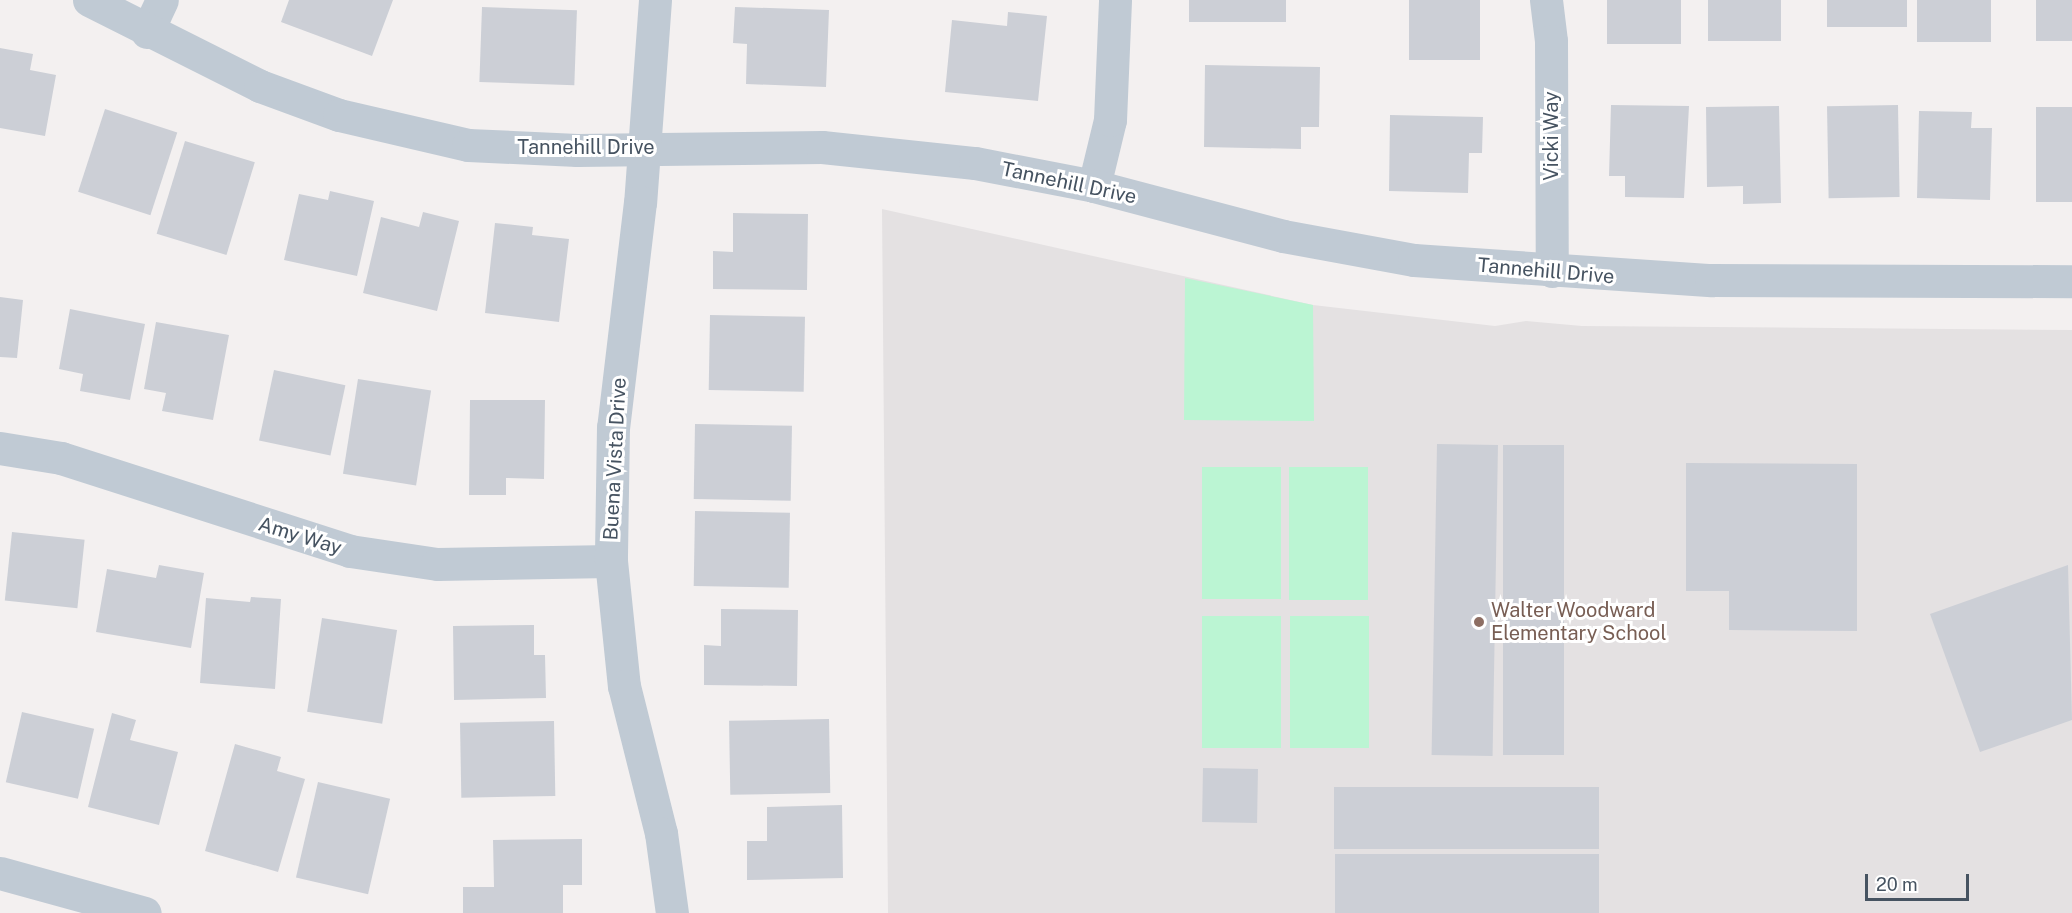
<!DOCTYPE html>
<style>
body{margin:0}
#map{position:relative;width:2072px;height:913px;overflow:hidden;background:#f3f0f0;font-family:"Public Sans",sans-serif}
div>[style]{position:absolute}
.education>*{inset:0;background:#e4e1e2}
.green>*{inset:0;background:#bbf5d3;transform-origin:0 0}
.building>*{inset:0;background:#cccfd6;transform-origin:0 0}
.minor>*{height:33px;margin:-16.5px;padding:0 16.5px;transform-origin:16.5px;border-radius:16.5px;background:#c0cad4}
.tertiary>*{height:33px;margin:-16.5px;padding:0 16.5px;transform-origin:16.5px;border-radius:16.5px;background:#c0cad4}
.dots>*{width:16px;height:16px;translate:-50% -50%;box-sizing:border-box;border:3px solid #fff;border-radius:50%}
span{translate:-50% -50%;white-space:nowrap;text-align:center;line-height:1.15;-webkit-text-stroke:6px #fff;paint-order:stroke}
.street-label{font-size:20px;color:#465361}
.education-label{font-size:20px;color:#785e54}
.left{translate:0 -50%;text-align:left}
.scale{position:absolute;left:1865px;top:874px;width:104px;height:27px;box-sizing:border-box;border:3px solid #465361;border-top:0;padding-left:8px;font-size:18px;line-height:21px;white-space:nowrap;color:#465361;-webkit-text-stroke:4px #fff;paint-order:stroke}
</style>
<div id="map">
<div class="education">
<i style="clip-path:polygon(882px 209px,1313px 305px,1495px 326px,1526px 321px,1582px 326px,2072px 330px,2072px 913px,888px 913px)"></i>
</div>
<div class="green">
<i style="clip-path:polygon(1185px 278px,1313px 305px,1314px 421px,1184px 420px)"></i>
<i style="left:1202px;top:467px;width:79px;height:132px"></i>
<i style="left:1289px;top:467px;width:79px;height:133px"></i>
<i style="left:1202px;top:616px;width:79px;height:132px"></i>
<i style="left:1290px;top:616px;width:79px;height:132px"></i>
</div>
<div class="building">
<i style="clip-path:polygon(289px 0,393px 0,372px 56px,281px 22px)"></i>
<i style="left:1189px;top:0;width:97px;height:22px"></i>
<i style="left:1409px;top:0;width:71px;height:60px"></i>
<i style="left:1607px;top:0;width:74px;height:44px"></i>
<i style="left:1708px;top:0;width:73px;height:41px"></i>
<i style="left:1827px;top:0;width:80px;height:27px"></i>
<i style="left:1917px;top:0;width:74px;height:42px"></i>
<i style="left:2036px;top:0;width:36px;height:41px"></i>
<i style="left:482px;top:7px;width:95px;height:75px;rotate:2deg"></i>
<i style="clip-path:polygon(735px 7px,829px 10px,826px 87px,746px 84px,747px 44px,733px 43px)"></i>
<i style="clip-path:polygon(1008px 12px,1047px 16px,1038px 101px,945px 92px,952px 20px,1007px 26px)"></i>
<i style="clip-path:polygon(0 48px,33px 54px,30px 70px,56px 75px,45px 136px,0 128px)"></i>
<i style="clip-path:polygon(1205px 65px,1320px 67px,1319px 127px,1301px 127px,1301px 149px,1204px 147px)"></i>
<i style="clip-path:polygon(1611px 105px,1689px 106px,1684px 198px,1625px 197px,1625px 176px,1609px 176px)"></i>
<i style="left:1898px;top:105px;width:92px;height:71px;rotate:89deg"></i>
<i style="clip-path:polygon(1779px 106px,1781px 203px,1743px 204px,1743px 186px,1707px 187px,1706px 107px)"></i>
<i style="left:2036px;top:107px;width:36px;height:95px"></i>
<i style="left:105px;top:109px;width:76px;height:87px;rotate:18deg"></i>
<i style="clip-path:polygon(1919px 111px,1972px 112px,1971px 128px,1992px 128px,1990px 200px,1917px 198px)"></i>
<i style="clip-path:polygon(1390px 115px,1483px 117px,1482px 153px,1469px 153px,1468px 193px,1389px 191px)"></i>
<i style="left:185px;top:141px;width:73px;height:97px;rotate:17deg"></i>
<i style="clip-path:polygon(330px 191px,374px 201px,357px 276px,284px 260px,299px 194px,328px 200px)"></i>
<i style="clip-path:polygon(423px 212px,459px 221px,437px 311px,363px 293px,381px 217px,419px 227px)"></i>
<i style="clip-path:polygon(733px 213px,808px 214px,807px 290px,713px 289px,713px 251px,733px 252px)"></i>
<i style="clip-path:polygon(495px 223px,533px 227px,532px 235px,569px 239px,559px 322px,485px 313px)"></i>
<i style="clip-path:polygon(0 297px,23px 300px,17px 358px,0 357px)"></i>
<i style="clip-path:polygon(70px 309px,145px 324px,130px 400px,80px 391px,83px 374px,59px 369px)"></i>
<i style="left:710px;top:315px;width:95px;height:75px;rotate:1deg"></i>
<i style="clip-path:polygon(156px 322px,229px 335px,213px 420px,162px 411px,166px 393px,144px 389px)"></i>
<i style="left:274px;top:370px;width:73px;height:72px;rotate:12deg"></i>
<i style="left:358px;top:379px;width:74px;height:96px;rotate:9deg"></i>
<i style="clip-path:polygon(470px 400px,545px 400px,544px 479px,506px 478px,506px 495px,469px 495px)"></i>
<i style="left:695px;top:424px;width:97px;height:75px;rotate:1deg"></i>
<i style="left:1437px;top:444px;width:61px;height:311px;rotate:1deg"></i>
<i style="left:1503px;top:445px;width:61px;height:310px"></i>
<i style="clip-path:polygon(1686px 463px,1857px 464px,1857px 631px,1729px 630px,1729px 591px,1686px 591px)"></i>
<i style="left:695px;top:511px;width:95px;height:75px;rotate:1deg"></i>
<i style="left:12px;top:532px;width:73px;height:69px;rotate:6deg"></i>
<i style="clip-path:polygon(159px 565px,204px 573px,191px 648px,96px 632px,107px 569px,156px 578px)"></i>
<i style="clip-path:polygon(2068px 565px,2072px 720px,1980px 752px,1930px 614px)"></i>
<i style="clip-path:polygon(251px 597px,281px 599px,275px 689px,200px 683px,206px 598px,250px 602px)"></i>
<i style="clip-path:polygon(721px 609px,798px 610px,797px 686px,704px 685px,704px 645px,721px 646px)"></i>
<i style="left:322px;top:618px;width:76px;height:95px;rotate:9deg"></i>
<i style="clip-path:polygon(534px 625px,534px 655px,545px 655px,546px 698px,454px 700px,453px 626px)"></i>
<i style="left:22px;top:712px;width:74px;height:72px;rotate:13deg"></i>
<i style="clip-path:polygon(112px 713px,136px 720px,130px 740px,178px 752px,159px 825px,88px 807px)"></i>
<i style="left:829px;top:719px;width:74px;height:100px;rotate:89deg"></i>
<i style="left:554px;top:721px;width:75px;height:94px;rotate:89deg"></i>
<i style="clip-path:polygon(235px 744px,281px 757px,277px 771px,305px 779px,278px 872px,205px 851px)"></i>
<i style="left:1203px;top:768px;width:55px;height:54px;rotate:1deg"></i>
<i style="left:318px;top:782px;width:74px;height:98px;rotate:13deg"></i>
<i style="left:1599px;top:787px;width:62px;height:265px;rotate:90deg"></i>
<i style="clip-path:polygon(842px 805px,843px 878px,747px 880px,747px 841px,767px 841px,767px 807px)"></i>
<i style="clip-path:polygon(582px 839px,582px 885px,563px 885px,563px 913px,463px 913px,463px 887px,494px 887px,493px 840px)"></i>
<i style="left:1335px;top:854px;width:264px;height:59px"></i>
</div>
<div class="minor">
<i style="left:1546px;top:0;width:41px;rotate:83deg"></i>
<i style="left:1551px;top:41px;width:230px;rotate:89.8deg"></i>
<i style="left:147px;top:32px;width:35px;rotate:-65deg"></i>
<i style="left:1094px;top:186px;width:68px;rotate:-76.4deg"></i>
<i style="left:1110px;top:120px;width:120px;rotate:-87.6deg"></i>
<i style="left:0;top:448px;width:62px;rotate:9.3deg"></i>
<i style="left:61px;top:458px;width:304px;rotate:17.8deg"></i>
<i style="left:350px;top:551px;width:88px;rotate:8.5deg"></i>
<i style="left:437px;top:564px;width:174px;rotate:-1deg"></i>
<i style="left:0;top:873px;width:150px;rotate:15.4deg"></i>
</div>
<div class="tertiary">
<i style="left:89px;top:0;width:191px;rotate:26.7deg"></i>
<i style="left:260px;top:86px;width:84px;rotate:20.2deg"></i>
<i style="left:339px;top:115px;width:132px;rotate:13.1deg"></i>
<i style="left:468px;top:145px;width:109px;rotate:2.6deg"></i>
<i style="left:577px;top:150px;width:245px;rotate:-0.7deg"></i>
<i style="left:822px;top:147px;width:154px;rotate:6deg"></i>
<i style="left:975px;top:163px;width:121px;rotate:10.9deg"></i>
<i style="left:1094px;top:186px;width:196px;rotate:14.8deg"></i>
<i style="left:1283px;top:236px;width:133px;rotate:10.4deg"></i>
<i style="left:1414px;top:260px;width:298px;rotate:3.9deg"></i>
<i style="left:1711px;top:280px;width:361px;rotate:0.2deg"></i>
<i style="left:655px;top:0;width:203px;rotate:94.2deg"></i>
<i style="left:640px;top:202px;width:227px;rotate:96.8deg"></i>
<i style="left:613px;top:427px;width:134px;rotate:90.9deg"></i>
<i style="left:611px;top:561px;width:126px;rotate:84.1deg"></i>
<i style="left:624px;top:686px;width:152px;rotate:75.9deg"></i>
<i style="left:661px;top:833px;width:81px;rotate:82.2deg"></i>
</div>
<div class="dots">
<i style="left:1479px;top:622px;background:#8d6e63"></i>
</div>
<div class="street-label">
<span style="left:1551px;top:136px;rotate:-90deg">Vicki Way</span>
<span style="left:586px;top:147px">Tannehill Drive</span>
<span style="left:1069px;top:183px;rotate:12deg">Tannehill Drive</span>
<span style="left:1546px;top:271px;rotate:5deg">Tannehill Drive</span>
<span style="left:615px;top:459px;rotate:-87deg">Buena Vista Drive</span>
<span style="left:300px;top:536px;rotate:17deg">Amy Way</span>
</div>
<div class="education-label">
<span class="left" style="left:1491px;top:622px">Walter Woodward<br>Elementary School</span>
</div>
<div class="scale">20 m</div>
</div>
